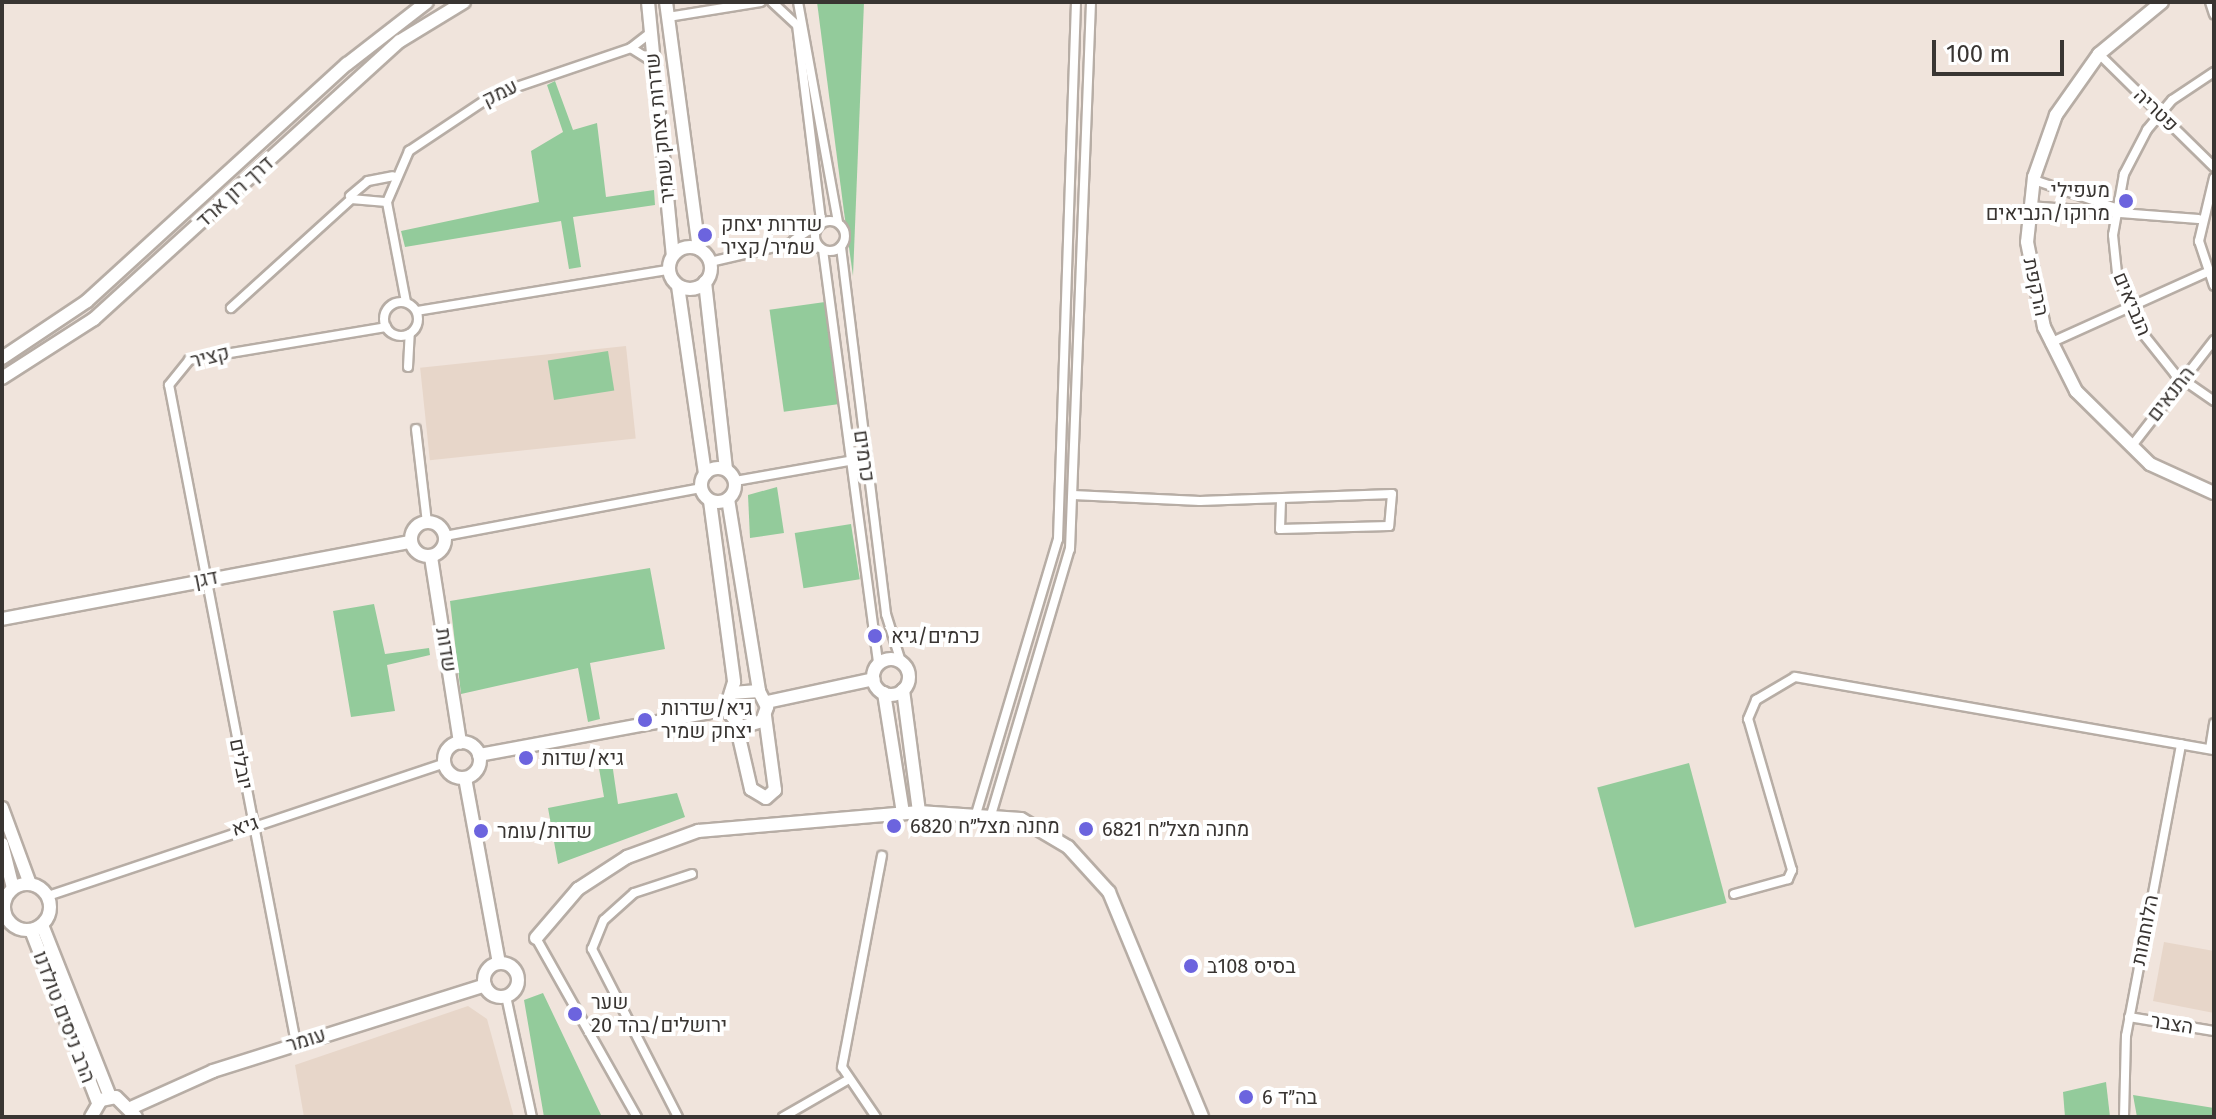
<!DOCTYPE html>
<meta charset="utf-8">
<style>
body{margin:0}
#map{position:relative;width:2216px;height:1119px;overflow:hidden;background:#f0e4dc;font-family:"Fira Sans",Heebo,sans-serif}
div>[style]{position:absolute}
.built>*{inset:0;background:#e7d6c9;transform-origin:0 0}
.green>*{inset:0;background:#93cb9b;transform-origin:0 0}
.roads{filter:drop-shadow(2px 0 #b7ada5) drop-shadow(-2px 0 #b7ada5) drop-shadow(0 2px #b7ada5) drop-shadow(0 -2px #b7ada5)}
.street>*{height:8px;margin:-4px;padding:0 4px;transform-origin:4px;border-radius:4px;background:#fff}
.street>.ring{margin:-4px;padding:0;box-sizing:content-box;background:none;border:8px solid #fff;border-radius:50%}
.secondary>*{height:12px;margin:-6px;padding:0 6px;transform-origin:6px;border-radius:6px;background:#fff}
.secondary>.ring{margin:-6px;padding:0;box-sizing:content-box;background:none;border:12px solid #fff;border-radius:50%}
.dots>*{width:22px;height:22px;translate:-50% -50%;box-sizing:border-box;border:4px solid #fff;border-radius:50%}
span{translate:-50% -50%;white-space:nowrap;text-align:center;line-height:1.15;-webkit-text-stroke:8px #fff;paint-order:stroke}
.street-label{font-size:20px;color:#393532}
.poi-label{font-size:20px;color:#393532}
.right{translate:-100% -50%;text-align:right}
.left{translate:0 -50%;text-align:left}
.frame{position:absolute;inset:0;border:4px solid #393532;pointer-events:none}
.scale{position:absolute;left:1932px;top:40px;width:132px;height:36px;box-sizing:border-box;border:4px solid #393532;border-top:0;padding-left:10px;font-size:24px;line-height:28px;white-space:nowrap;color:#393532;-webkit-text-stroke:6px #fff;paint-order:stroke}
</style>
<div id="map">
<div class="built">
<i style="left:626px;top:346px;width:93px;height:207px;rotate:84deg"></i>
<i style="clip-path:polygon(2164px 942px,2214px 951px,2214px 1013px,2153px 1001px)"></i>
<i style="clip-path:polygon(468px 1006px,487px 1019px,514px 1117px,304px 1117px,295px 1065px)"></i>
</div>
<div class="green">
<i style="clip-path:polygon(817px 2px,864px 2px,853px 276px,844px 212px)"></i>
<i style="clip-path:polygon(555px 81px,573px 130px,597px 123px,606px 197px,654px 190px,655px 205px,573px 217px,581px 267px,569px 269px,561px 221px,405px 247px,401px 231px,539px 202px,531px 151px,563px 132px,547px 85px)"></i>
<i style="left:825px;top:302px;width:103px;height:56px;rotate:82deg"></i>
<i style="left:608px;top:351px;width:40px;height:61px;rotate:81deg"></i>
<i style="clip-path:polygon(777px 487px,784px 533px,750px 538px,748px 495px)"></i>
<i style="left:851px;top:524px;width:56px;height:57px;rotate:81deg"></i>
<i style="clip-path:polygon(650px 568px,665px 649px,590px 663px,600px 719px,588px 722px,578px 668px,461px 694px,450px 601px)"></i>
<i style="clip-path:polygon(374px 604px,385px 654px,429px 648px,430px 655px,387px 665px,395px 711px,351px 717px,333px 611px)"></i>
<i style="clip-path:polygon(610px 749px,618px 804px,677px 793px,685px 817px,558px 864px,548px 808px,604px 797px,596px 751px)"></i>
<i style="left:1689px;top:763px;width:145px;height:95px;rotate:75deg"></i>
<i style="clip-path:polygon(543px 993px,602px 1117px,603px 1117px,544px 1117px,524px 1000px)"></i>
<i style="clip-path:polygon(2106px 1082px,2110px 1117px,2065px 1117px,2063px 1092px)"></i>
<i style="clip-path:polygon(2133px 1095px,2214px 1108px,2214px 1117px,2137px 1117px)"></i>
</div>
<div class="roads">
<div class="street">
<i style="left:772px;top:2px;width:34px;rotate:43deg"></i>
<i style="left:797px;top:25px;width:197px;rotate:83deg"></i>
<i style="left:798px;top:2px;width:224px;rotate:79.7deg"></i>
<i style="left:2210px;top:2px;width:13px;rotate:72deg"></i>
<i style="left:668px;top:17px;width:94px;rotate:-9.2deg"></i>
<i style="left:631px;top:48px;width:25px;rotate:32deg"></i>
<i style="left:2099px;top:54px;width:161px;rotate:44.5deg"></i>
<i style="left:2214px;top:72px;width:50px;rotate:146.3deg"></i>
<i style="left:2172px;top:100px;width:39px;rotate:130deg"></i>
<i style="left:2147px;top:130px;width:50px;rotate:117.6deg"></i>
<i style="left:2124px;top:174px;width:62px;rotate:100.2deg"></i>
<i style="left:2113px;top:235px;width:39px;rotate:84deg"></i>
<i style="left:2117px;top:274px;width:61px;rotate:67.7deg"></i>
<i style="left:2140px;top:330px;width:56px;rotate:51.5deg"></i>
<i style="left:2175px;top:374px;width:47px;rotate:34.7deg"></i>
<i style="left:2214px;top:178px;width:65px;rotate:103.4deg"></i>
<i style="left:2199px;top:241px;width:47px;rotate:71.6deg"></i>
<i style="left:2034px;top:180px;width:87px;rotate:18.9deg"></i>
<i style="left:350px;top:196px;width:23px;rotate:-40deg"></i>
<i style="left:368px;top:181px;width:25px;rotate:-11deg"></i>
<i style="left:2029px;top:206px;width:170px;rotate:4.4deg"></i>
<i class="ring" style="left:815px;top:221px;width:22px;height:22px"></i>
<i style="left:794px;top:240px;width:30px;rotate:-33deg"></i>
<i style="left:841px;top:247px;width:370px;rotate:83deg"></i>
<i style="left:886px;top:614px;width:50px;rotate:72.6deg"></i>
<i style="left:823px;top:250px;width:418px;rotate:82.4deg"></i>
<i style="left:710px;top:262px;width:84px;rotate:-13deg"></i>
<i style="left:792px;top:243px;width:29px;rotate:10deg"></i>
<i class="ring" style="left:384px;top:302px;width:26px;height:26px"></i>
<i style="left:406px;top:302px;width:102px;rotate:-100.8deg"></i>
<i style="left:387px;top:202px;width:56px;rotate:-66.7deg"></i>
<i style="left:409px;top:151px;width:101px;rotate:-33.7deg"></i>
<i style="left:493px;top:95px;width:146px;rotate:-18.8deg"></i>
<i style="left:631px;top:48px;width:24px;rotate:-38deg"></i>
<i style="left:231px;top:308px;width:162px;rotate:-42.2deg"></i>
<i style="left:351px;top:199px;width:36px;rotate:5deg"></i>
<i style="left:417px;top:311px;width:254px;rotate:-9.3deg"></i>
<i style="left:2050px;top:343px;width:170px;rotate:-24.3deg"></i>
<i style="left:408px;top:367px;width:33px;rotate:-87deg"></i>
<i style="left:416px;top:429px;width:94px;rotate:83.3deg"></i>
<i style="left:2131px;top:447px;width:135px;rotate:-52.2deg"></i>
<i style="left:735px;top:481px;width:127px;rotate:-10deg"></i>
<i style="left:1073px;top:495px;width:127px;rotate:2.7deg"></i>
<i style="left:1200px;top:501px;width:192px;rotate:-2.1deg"></i>
<i style="left:1392px;top:494px;width:32px;rotate:95deg"></i>
<i style="left:1389px;top:526px;width:109px;rotate:178.4deg"></i>
<i style="left:1280px;top:529px;width:29px;rotate:-88deg"></i>
<i style="left:445px;top:536px;width:260px;rotate:-10.6deg"></i>
<i style="left:2210px;top:749px;width:26px;rotate:-81deg"></i>
<i style="left:976px;top:814px;width:287px;rotate:-73.4deg"></i>
<i style="left:1058px;top:539px;width:537px;rotate:-88.08deg"></i>
<i style="left:991px;top:815px;width:277px;rotate:-73.5deg"></i>
<i style="left:1070px;top:549px;width:547px;rotate:-87.8deg"></i>
<i style="left:1734px;top:894px;width:56px;rotate:-15.5deg"></i>
<i style="left:1788px;top:879px;width:10px;rotate:-66deg"></i>
<i style="left:1792px;top:870px;width:157px;rotate:-106.2deg"></i>
<i style="left:1748px;top:719px;width:21px;rotate:-67deg"></i>
<i style="left:1756px;top:700px;width:45px;rotate:-30.5deg"></i>
<i style="left:1795px;top:677px;width:425px;rotate:9.9deg"></i>
<i style="left:48px;top:896px;width:419px;rotate:-18.5deg"></i>
<i style="left:2px;top:915px;width:2px;rotate:-27deg"></i>
<i style="left:536px;top:938px;width:206px;rotate:60.6deg"></i>
<i style="left:506px;top:996px;width:124px;rotate:77.9deg"></i>
<i style="left:2129px;top:1017px;width:86px;rotate:9.4deg"></i>
<i style="left:296px;top:1043px;width:670px;rotate:-100.92deg"></i>
<i style="left:169px;top:385px;width:32px;rotate:-51deg"></i>
<i style="left:189px;top:360px;width:200px;rotate:-9.5deg"></i>
<i style="left:678px;top:1117px;width:189px;rotate:-117.1deg"></i>
<i style="left:592px;top:949px;width:31px;rotate:-68deg"></i>
<i style="left:604px;top:920px;width:40px;rotate:-42deg"></i>
<i style="left:634px;top:893px;width:61px;rotate:-18.1deg"></i>
<i style="left:783px;top:1117px;width:76px;rotate:-29.9deg"></i>
<i style="left:876px;top:1117px;width:60px;rotate:-124.2deg"></i>
<i style="left:842px;top:1067px;width:215px;rotate:-79.3deg"></i>
<i style="left:2124px;top:1117px;width:81px;rotate:-88.6deg"></i>
<i style="left:2126px;top:1036px;width:297px;rotate:-79.3deg"></i>
</div>
<div class="secondary">
<i style="left:648px;top:2px;width:254px;rotate:84.4deg"></i>
<i style="left:666px;top:2px;width:249px;rotate:82.4deg"></i>
<i style="left:2162px;top:2px;width:82px;rotate:140.5deg"></i>
<i style="left:2099px;top:54px;width:75px;rotate:125.2deg"></i>
<i style="left:2056px;top:115px;width:66px;rotate:109.5deg"></i>
<i style="left:2034px;top:177px;width:65px;rotate:96.1deg"></i>
<i style="left:2027px;top:242px;width:87px;rotate:78.7deg"></i>
<i style="left:2044px;top:327px;width:72px;rotate:63.4deg"></i>
<i style="left:2076px;top:391px;width:104px;rotate:44.6deg"></i>
<i style="left:2150px;top:464px;width:70px;rotate:24.4deg"></i>
<i class="ring" style="left:669px;top:247px;width:30px;height:30px"></i>
<i style="left:705px;top:282px;width:188px;rotate:83.6deg"></i>
<i style="left:678px;top:286px;width:190px;rotate:81.8deg"></i>
<i style="left:2px;top:358px;width:102px;rotate:-33.8deg"></i>
<i style="left:87px;top:301px;width:352px;rotate:-42.4deg"></i>
<i style="left:347px;top:64px;width:101px;rotate:-37.8deg"></i>
<i style="left:2px;top:378px;width:109px;rotate:-32.7deg"></i>
<i style="left:94px;top:319px;width:413px;rotate:-42.3deg"></i>
<i style="left:400px;top:41px;width:75px;rotate:-31.4deg"></i>
<i class="ring" style="left:701px;top:468px;width:22px;height:22px"></i>
<i style="left:728px;top:499px;width:194px;rotate:80.8deg"></i>
<i style="left:710px;top:501px;width:183px;rotate:82.4deg"></i>
<i style="left:734px;top:682px;width:28px;rotate:107deg"></i>
<i style="left:726px;top:709px;width:23px;rotate:50deg"></i>
<i style="left:741px;top:727px;width:22px;rotate:-16deg"></i>
<i style="left:762px;top:721px;width:15px;rotate:-70deg"></i>
<i style="left:767px;top:707px;width:18px;rotate:-117deg"></i>
<i style="left:759px;top:691px;width:28px;rotate:176deg"></i>
<i class="ring" style="left:411px;top:522px;width:22px;height:22px"></i>
<i style="left:431px;top:557px;width:188px;rotate:81.1deg"></i>
<i style="left:2px;top:619px;width:416px;rotate:-10.7deg"></i>
<i class="ring" style="left:873px;top:659px;width:24px;height:24px"></i>
<i style="left:903px;top:690px;width:123px;rotate:82.5deg"></i>
<i style="left:884px;top:693px;width:121px;rotate:81deg"></i>
<i style="left:767px;top:702px;width:109px;rotate:-12.1deg"></i>
<i style="left:736px;top:724px;width:67px;rotate:77deg"></i>
<i style="left:751px;top:789px;width:17px;rotate:31deg"></i>
<i style="left:766px;top:798px;width:12px;rotate:-42deg"></i>
<i style="left:775px;top:790px;width:75px;rotate:-97.7deg"></i>
<i class="ring" style="left:444px;top:742px;width:24px;height:24px"></i>
<i style="left:479px;top:755px;width:251px;rotate:-10.5deg"></i>
<i style="left:465px;top:778px;width:188px;rotate:79.6deg"></i>
<i style="left:2px;top:808px;width:81px;rotate:69.8deg"></i>
<i style="left:2px;top:844px;width:45px;rotate:76deg"></i>
<i class="ring" style="left:4px;top:884px;width:34px;height:34px"></i>
<i style="left:42px;top:925px;width:185px;rotate:68.4deg"></i>
<i style="left:31px;top:930px;width:186px;rotate:68.8deg"></i>
<i style="left:536px;top:938px;width:65px;rotate:-49.4deg"></i>
<i style="left:578px;top:889px;width:59px;rotate:-33.1deg"></i>
<i style="left:627px;top:857px;width:76px;rotate:-20.1deg"></i>
<i style="left:698px;top:831px;width:222px;rotate:-4.9deg"></i>
<i style="left:919px;top:812px;width:102px;rotate:3.9deg"></i>
<i style="left:1021px;top:819px;width:55px;rotate:30.8deg"></i>
<i style="left:1068px;top:847px;width:61px;rotate:47.7deg"></i>
<i style="left:1109px;top:892px;width:243px;rotate:67.5deg"></i>
<i class="ring" style="left:484px;top:963px;width:22px;height:22px"></i>
<i style="left:133px;top:1107px;width:88px;rotate:-24.2deg"></i>
<i style="left:213px;top:1071px;width:285px;rotate:-17.5deg"></i>
<i style="left:91px;top:1117px;width:20px;rotate:-60deg"></i>
<i style="left:101px;top:1100px;width:15px;rotate:-11deg"></i>
<i style="left:116px;top:1097px;width:28px;rotate:45deg"></i>
</div>
</div>
<div class="dots">
<i style="left:2126px;top:201px;background:#6c64de"></i>
<i style="left:705px;top:235px;background:#6c64de"></i>
<i style="left:875px;top:636px;background:#6c64de"></i>
<i style="left:645px;top:720px;background:#6c64de"></i>
<i style="left:526px;top:758px;background:#6c64de"></i>
<i style="left:894px;top:826px;background:#6c64de"></i>
<i style="left:1086px;top:829px;background:#6c64de"></i>
<i style="left:481px;top:831px;background:#6c64de"></i>
<i style="left:1191px;top:966px;background:#6c64de"></i>
<i style="left:575px;top:1014px;background:#6c64de"></i>
<i style="left:1246px;top:1097px;background:#6c64de"></i>
</div>
<div class="street-label">
<span style="left:500px;top:93px;rotate:-26deg">עמק</span>
<span style="left:2156px;top:110px;rotate:44deg">פטריה</span>
<span style="left:660px;top:128px;rotate:-96deg">שדרות יצחק שמיר</span>
<span style="left:235px;top:192px;rotate:-42deg">דרך רון ארד</span>
<span style="left:2036px;top:287px;rotate:78deg">הרקפת</span>
<span style="left:2132px;top:304px;rotate:67deg">הנביאים</span>
<span style="left:210px;top:357px;rotate:-14deg">קציר</span>
<span style="left:2171px;top:394px;rotate:-52deg">התנאים</span>
<span style="left:864px;top:456px;rotate:82deg">כרמים</span>
<span style="left:206px;top:579px;rotate:-11deg">דגן</span>
<span style="left:446px;top:650px;rotate:81deg">שדות</span>
<span style="left:241px;top:764px;rotate:79deg">יובלים</span>
<span style="left:245px;top:826px;rotate:-18deg">גיא</span>
<span style="left:2145px;top:930px;rotate:-79deg">הלוחמות</span>
<span style="left:64px;top:1017px;rotate:69deg">הרב ניסים טולדנו</span>
<span style="left:2172px;top:1024px;rotate:9deg">הצבר</span>
<span style="left:306px;top:1040px;rotate:-17deg">עומר</span>
</div>
<div class="poi-label">
<span class="right" style="left:2110px;top:202px">מעפילי<br>מרוקו/הנביאים</span>
<span class="left" style="left:721px;top:236px">שדרות יצחק<br>שמיר/קציר</span>
<span class="left" style="left:891px;top:636px">כרמים/גיא</span>
<span class="left" style="left:661px;top:720px">גיא/שדרות<br>יצחק שמיר</span>
<span class="left" style="left:542px;top:758px">גיא/שדות</span>
<span class="left" style="left:910px;top:826px">מחנה מצל״ח 6820</span>
<span class="left" style="left:1102px;top:829px">מחנה מצל״ח 6821</span>
<span class="left" style="left:497px;top:831px">שדות/עומר</span>
<span class="left" style="left:1207px;top:966px">בסיס 108ב</span>
<span class="left" style="left:591px;top:1014px">שער<br>ירושלים/בהד 20</span>
<span class="left" style="left:1262px;top:1097px">בה״ד 6</span>
</div>
<div class="frame"></div>
<div class="scale">100 m</div>
</div>
